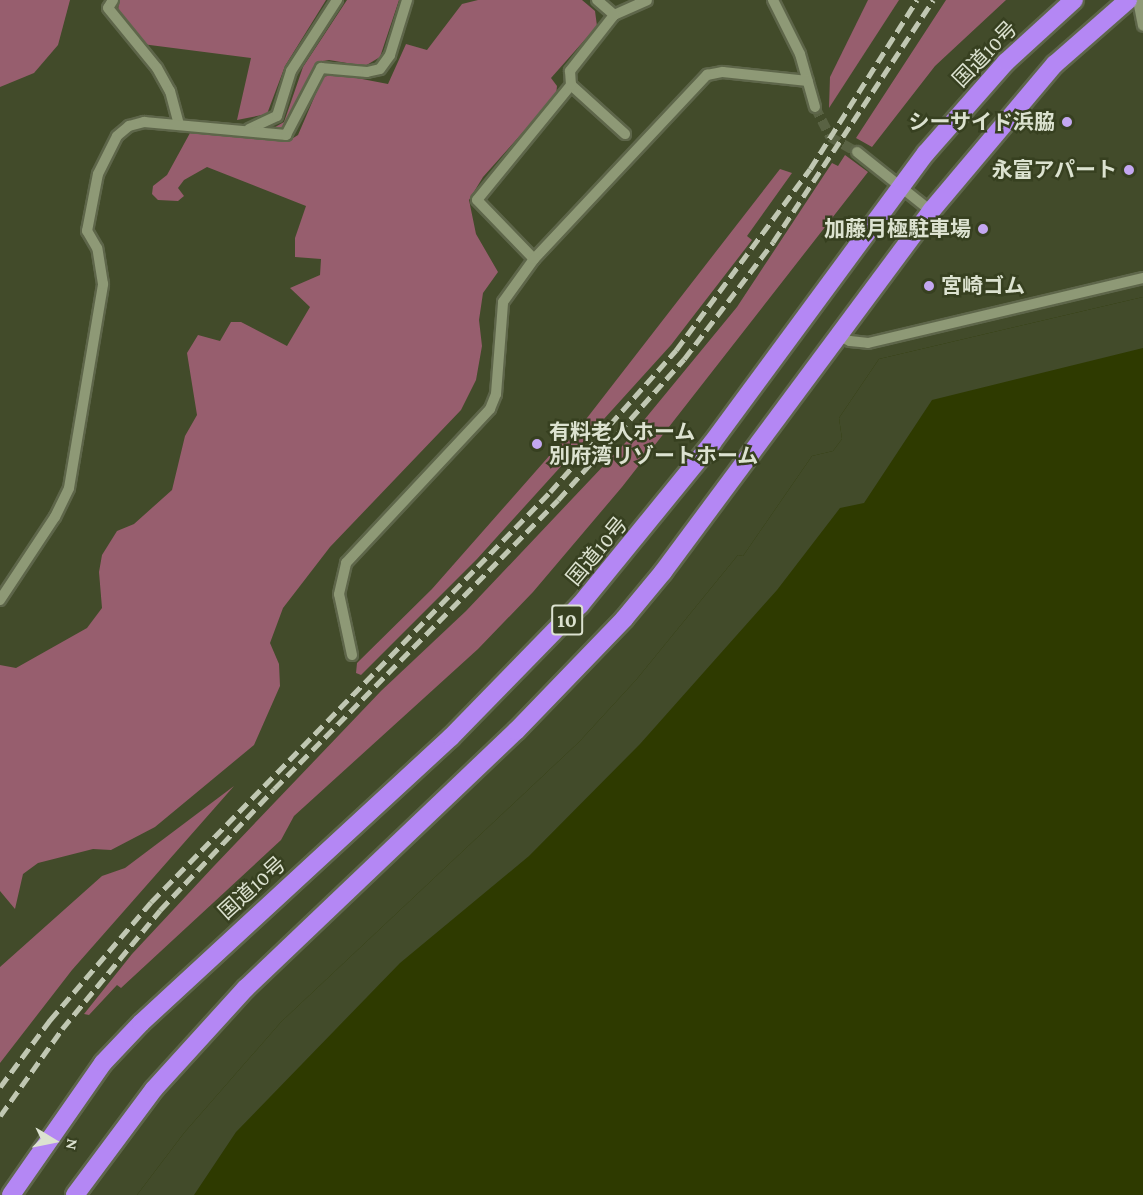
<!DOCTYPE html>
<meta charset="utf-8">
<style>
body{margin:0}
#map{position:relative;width:1143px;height:1195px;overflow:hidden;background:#424b2a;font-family:"Crimson Pro","Noto Sans JP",serif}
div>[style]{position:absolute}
.green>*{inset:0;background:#975e6e}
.water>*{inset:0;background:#2e3a00}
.pier>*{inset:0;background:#424b2a}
.minor-tunnel>*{height:10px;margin-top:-5px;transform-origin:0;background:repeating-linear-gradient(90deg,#596243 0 10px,transparent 0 15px)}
.roads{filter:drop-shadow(2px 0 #5e664a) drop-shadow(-2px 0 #5e664a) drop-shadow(0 2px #5e664a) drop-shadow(0 -2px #5e664a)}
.minor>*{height:10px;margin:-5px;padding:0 5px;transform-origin:5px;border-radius:5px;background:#8e9976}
.highway>*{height:18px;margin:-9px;padding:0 9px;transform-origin:9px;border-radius:9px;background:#b487f4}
.rail>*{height:4.5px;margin-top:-2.25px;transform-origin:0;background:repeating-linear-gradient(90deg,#c0c7b2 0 12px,transparent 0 18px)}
.dots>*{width:16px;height:16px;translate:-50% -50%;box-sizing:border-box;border:3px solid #374020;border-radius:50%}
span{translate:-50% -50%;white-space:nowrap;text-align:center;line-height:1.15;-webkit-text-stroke:5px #374020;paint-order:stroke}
.shield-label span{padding:2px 4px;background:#374020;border:2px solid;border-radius:4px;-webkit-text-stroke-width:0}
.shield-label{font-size:20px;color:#dce2d0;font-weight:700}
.street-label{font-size:21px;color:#dce2d0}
.poi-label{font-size:21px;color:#dce2d0;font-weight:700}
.right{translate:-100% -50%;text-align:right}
.left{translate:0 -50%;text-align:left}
.north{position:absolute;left:24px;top:1111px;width:60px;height:60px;-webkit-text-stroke:4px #374020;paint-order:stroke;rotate:100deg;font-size:16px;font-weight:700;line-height:24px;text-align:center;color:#dce2d0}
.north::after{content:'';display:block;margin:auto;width:21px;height:27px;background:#dce2d0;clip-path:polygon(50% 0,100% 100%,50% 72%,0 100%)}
</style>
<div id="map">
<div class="green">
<i style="clip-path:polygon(0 0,70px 0,58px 45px,34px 73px,0 87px)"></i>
<i style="clip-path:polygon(119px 0,326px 0,285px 66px,267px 114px,237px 120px,251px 58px,142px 44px,118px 12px)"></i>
<i style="clip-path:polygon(347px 0,399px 0,380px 57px,365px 66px,329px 60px,317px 62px,285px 128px,270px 130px,284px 122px,303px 67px)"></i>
<i style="clip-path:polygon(478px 0,582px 0,595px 11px,597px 26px,551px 78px,557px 86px,556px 95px,483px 177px,469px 200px,476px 234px,498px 272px,483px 293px,479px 320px,482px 346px,476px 380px,461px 410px,330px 547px,283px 608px,270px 643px,279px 664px,280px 686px,254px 745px,155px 827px,111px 850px,93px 849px,38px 863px,23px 874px,15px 909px,0 891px,0 665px,16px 668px,87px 628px,102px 608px,99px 572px,102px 555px,117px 531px,134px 524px,172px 490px,185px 436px,197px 415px,187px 353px,198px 335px,220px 341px,231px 322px,241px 322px,287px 346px,310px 307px,290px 288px,320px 275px,321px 259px,295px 257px,295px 238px,306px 206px,207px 167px,184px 180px,178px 188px,184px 196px,178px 201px,158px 200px,152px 194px,153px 186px,167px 175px,190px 133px,290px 140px,298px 135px,323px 77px,336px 74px,388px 84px,406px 44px,427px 50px,462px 4px)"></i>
<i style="clip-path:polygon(868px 0,899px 0,829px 108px,830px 77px)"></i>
<i style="clip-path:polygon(946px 0,1006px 0,935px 66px,872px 147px,856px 138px)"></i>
<i style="clip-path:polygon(845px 155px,868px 172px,622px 487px,533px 592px,478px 649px,294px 816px,281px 840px,121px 988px,117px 985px,89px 1015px,84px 1014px,132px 954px,214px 866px,381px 691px,466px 611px,626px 442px,737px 307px,832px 163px,838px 166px)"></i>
<i style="clip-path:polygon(780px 169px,792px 173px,747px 236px,752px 240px,671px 345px,477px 559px,361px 675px,356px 673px,357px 663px,432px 589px,572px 430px,580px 427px)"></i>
<i style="clip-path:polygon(234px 786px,72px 970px,0 1063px,0 967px,102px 876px,125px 868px)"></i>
</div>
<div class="water">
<i style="clip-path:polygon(1143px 297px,1143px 1195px,137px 1195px,184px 1133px,281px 1022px,579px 742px,636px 680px,738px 555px,743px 556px,812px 456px,833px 451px,842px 439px,839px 418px,879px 359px)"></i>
</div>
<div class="pier">
<i style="clip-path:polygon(1143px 297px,1143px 348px,932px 400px,864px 503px,840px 508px,777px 590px,640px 744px,529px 856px,400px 963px,236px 1132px,194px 1195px,137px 1195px,184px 1133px,281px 1022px,579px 742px,636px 680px,738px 555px,743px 556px,812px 456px,833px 451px,842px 439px,839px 418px,879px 359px)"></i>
</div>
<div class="minor-tunnel">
<i style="left:815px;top:107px;width:34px;rotate:63deg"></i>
<i style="left:830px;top:137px;width:31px;rotate:29deg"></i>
</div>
<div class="roads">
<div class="minor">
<i style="left:113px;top:0;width:9px;rotate:122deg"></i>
<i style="left:108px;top:8px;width:77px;rotate:50.8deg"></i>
<i style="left:157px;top:68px;width:26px;rotate:61deg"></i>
<i style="left:170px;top:91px;width:34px;rotate:75deg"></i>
<i style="left:597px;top:0;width:23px;rotate:41deg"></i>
<i style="left:614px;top:15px;width:36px;rotate:-24deg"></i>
<i style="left:773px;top:0;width:60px;rotate:63.4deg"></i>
<i style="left:800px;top:54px;width:55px;rotate:74.2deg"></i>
<i style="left:1138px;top:0;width:26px;rotate:79deg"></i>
<i style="left:571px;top:85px;width:73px;rotate:42.2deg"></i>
<i style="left:249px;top:129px;width:31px;rotate:-25deg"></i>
<i style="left:277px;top:116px;width:47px;rotate:-72.7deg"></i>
<i style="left:291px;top:71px;width:85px;rotate:-57.1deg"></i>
<i style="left:857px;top:152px;width:95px;rotate:38.6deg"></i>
<i style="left:534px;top:259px;width:82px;rotate:-134deg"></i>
<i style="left:477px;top:200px;width:149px;rotate:-50.7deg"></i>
<i style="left:571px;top:85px;width:14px;rotate:-94deg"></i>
<i style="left:570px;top:71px;width:71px;rotate:-51.8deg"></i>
<i style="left:837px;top:335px;width:14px;rotate:25deg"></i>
<i style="left:850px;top:341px;width:18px;rotate:6deg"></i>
<i style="left:868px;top:343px;width:283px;rotate:-13.3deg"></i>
<i style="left:0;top:600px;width:100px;rotate:-56.5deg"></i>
<i style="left:55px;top:517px;width:32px;rotate:-64deg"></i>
<i style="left:69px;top:488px;width:207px;rotate:-80.5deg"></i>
<i style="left:103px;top:284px;width:36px;rotate:-99deg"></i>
<i style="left:97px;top:248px;width:20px;rotate:-120deg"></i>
<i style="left:87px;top:231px;width:58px;rotate:-79.1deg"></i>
<i style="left:98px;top:174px;width:42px;rotate:-63.4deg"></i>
<i style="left:117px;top:136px;width:16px;rotate:-40deg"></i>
<i style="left:129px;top:126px;width:16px;rotate:-15deg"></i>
<i style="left:144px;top:122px;width:143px;rotate:5.2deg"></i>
<i style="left:286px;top:135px;width:76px;rotate:-62.4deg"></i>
<i style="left:321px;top:68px;width:46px;rotate:5deg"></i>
<i style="left:367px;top:72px;width:13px;rotate:-13deg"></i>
<i style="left:380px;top:69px;width:17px;rotate:-54deg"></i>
<i style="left:390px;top:55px;width:58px;rotate:-72.8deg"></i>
<i style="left:352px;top:655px;width:62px;rotate:-102deg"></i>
<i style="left:339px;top:594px;width:32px;rotate:-77deg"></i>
<i style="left:346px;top:563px;width:211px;rotate:-46.9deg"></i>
<i style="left:490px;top:409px;width:16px;rotate:-68deg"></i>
<i style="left:496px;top:394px;width:92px;rotate:-85.6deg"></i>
<i style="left:503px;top:302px;width:53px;rotate:-54.2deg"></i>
<i style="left:534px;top:259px;width:253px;rotate:-46.8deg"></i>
<i style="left:707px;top:75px;width:16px;rotate:-11deg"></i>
<i style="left:723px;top:72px;width:85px;rotate:6deg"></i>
</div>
<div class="highway">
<i style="left:11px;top:1195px;width:161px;rotate:-55.1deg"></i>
<i style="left:103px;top:1063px;width:55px;rotate:-46.5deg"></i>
<i style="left:141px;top:1023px;width:422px;rotate:-42.7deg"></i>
<i style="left:451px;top:737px;width:185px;rotate:-45.7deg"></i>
<i style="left:580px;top:605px;width:209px;rotate:-50.8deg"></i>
<i style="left:712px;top:443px;width:360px;rotate:-53.6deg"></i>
<i style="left:926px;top:153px;width:121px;rotate:-48.7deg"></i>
<i style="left:1006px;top:62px;width:92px;rotate:-42.4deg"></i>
<i style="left:75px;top:1195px;width:132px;rotate:-53.3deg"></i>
<i style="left:154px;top:1089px;width:137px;rotate:-47.7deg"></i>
<i style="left:246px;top:988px;width:373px;rotate:-43.6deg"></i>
<i style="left:516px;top:731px;width:156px;rotate:-46deg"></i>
<i style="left:624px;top:619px;width:61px;rotate:-50.3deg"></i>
<i style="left:663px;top:572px;width:450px;rotate:-53.4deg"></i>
<i style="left:931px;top:211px;width:192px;rotate:-49.9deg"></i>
<i style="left:1055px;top:64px;width:97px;rotate:-41.2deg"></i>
</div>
</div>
<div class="rail">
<i style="left:0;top:1087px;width:84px;rotate:-53.3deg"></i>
<i style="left:50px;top:1020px;width:155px;rotate:-49.4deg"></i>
<i style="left:151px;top:902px;width:572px;rotate:-45.78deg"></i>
<i style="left:550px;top:492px;width:190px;rotate:-48.4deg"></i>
<i style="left:676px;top:350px;width:225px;rotate:-53.5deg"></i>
<i style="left:810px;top:169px;width:200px;rotate:-57.7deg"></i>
<i style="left:0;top:1116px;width:107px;rotate:-54.5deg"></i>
<i style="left:62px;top:1029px;width:154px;rotate:-50.5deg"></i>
<i style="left:160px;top:910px;width:166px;rotate:-46.7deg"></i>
<i style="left:274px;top:789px;width:405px;rotate:-45.5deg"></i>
<i style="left:558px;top:500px;width:189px;rotate:-48.2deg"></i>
<i style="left:684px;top:359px;width:147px;rotate:-52.7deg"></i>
<i style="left:773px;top:242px;width:290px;rotate:-56.5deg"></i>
</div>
<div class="dots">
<i style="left:1067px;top:122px;background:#c4a7f1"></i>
<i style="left:1129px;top:170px;background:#c4a7f1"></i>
<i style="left:983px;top:229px;background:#c4a7f1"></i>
<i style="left:929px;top:286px;background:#c4a7f1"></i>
<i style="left:537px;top:444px;background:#c4a7f1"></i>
</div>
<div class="shield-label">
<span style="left:567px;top:620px">10</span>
</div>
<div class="street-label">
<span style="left:985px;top:54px;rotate:-46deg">国道10号</span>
<span style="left:597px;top:551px;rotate:-50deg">国道10号</span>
<span style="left:252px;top:888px;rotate:-42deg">国道10号</span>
</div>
<div class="poi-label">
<span class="right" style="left:1055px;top:122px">シーサイド浜脇</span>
<span class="right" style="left:1117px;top:170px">永富アパート</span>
<span class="right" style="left:971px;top:229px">加藤月極駐車場</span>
<span class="left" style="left:941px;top:286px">宮崎ゴム</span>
<span class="left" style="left:549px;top:444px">有料老人ホーム<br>別府湾リゾートホーム</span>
</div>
<div class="north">N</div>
</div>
